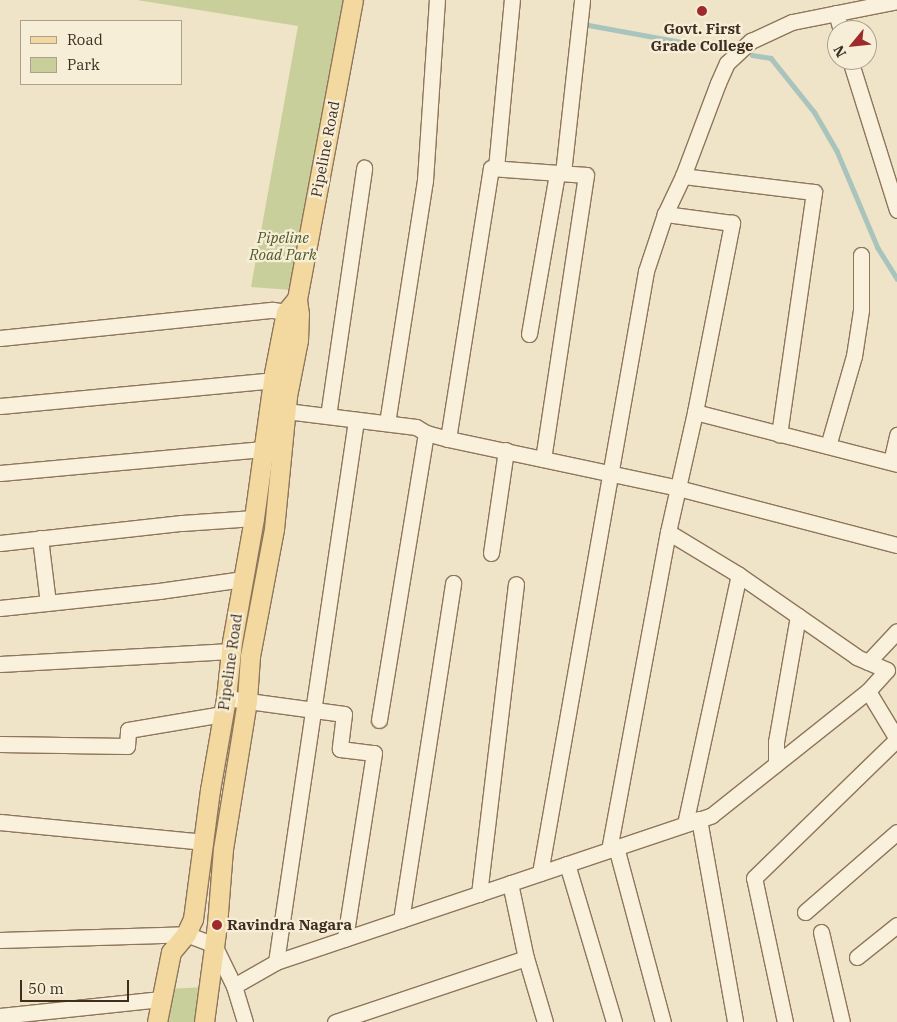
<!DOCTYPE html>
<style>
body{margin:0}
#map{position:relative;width:897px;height:1022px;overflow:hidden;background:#f0e4c8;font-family:"IBM Plex Serif",serif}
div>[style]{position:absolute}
.green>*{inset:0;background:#c9cf9b}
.stream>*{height:4.5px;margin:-2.25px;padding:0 2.25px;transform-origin:2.25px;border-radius:2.25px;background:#a9c4bc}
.roads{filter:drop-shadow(1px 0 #8d765c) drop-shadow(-1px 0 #8d765c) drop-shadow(0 1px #8d765c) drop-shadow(0 -1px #8d765c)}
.minor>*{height:15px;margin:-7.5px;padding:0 7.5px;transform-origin:7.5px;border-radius:7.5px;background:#faf1dc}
.major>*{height:19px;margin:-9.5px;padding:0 9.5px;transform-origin:9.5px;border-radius:9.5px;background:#f3d9a0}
.dots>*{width:14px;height:14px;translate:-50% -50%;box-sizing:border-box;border:2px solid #f7eed8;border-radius:50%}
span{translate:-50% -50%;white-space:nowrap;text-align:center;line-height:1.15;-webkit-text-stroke:4.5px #f7eed8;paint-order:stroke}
.poi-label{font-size:15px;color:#3d2e20;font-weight:700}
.left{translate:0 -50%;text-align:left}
.street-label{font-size:15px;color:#3d2e20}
.park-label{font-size:15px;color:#4d5a26;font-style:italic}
.legend{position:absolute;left:20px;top:20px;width:162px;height:65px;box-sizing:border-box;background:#f7eed8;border:1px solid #ada18e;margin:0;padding:6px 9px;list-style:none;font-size:15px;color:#3d2e20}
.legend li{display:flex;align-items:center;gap:10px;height:25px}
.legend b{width:25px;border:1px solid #ada18e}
.north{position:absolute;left:827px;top:20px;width:50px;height:50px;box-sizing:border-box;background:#f7eed8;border:1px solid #ada18e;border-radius:50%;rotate:242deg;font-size:14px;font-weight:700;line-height:20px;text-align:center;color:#3d2e20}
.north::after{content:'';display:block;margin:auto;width:18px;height:22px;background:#9e2a2b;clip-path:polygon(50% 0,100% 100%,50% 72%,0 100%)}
.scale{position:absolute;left:20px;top:980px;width:109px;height:22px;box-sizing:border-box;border:2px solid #3d2e20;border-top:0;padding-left:6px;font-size:15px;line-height:18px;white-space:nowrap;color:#3d2e20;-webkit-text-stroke:4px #f7eed8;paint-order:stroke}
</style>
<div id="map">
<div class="green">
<i style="clip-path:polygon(137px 0,350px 0,291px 290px,251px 287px,298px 26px)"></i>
<i style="clip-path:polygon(206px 987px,201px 1022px,162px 1022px,166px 989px)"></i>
</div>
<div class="stream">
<i style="left:583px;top:24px;width:144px;rotate:10.4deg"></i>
<i style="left:752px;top:55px;width:19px;rotate:9deg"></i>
<i style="left:771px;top:58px;width:70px;rotate:51.3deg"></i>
<i style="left:815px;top:113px;width:44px;rotate:59.9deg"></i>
<i style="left:837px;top:151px;width:105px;rotate:67.1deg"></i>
<i style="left:878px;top:248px;width:36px;rotate:58deg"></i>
</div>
<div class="roads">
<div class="minor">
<i style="left:836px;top:13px;width:18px;rotate:74deg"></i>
<i style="left:850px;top:60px;width:157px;rotate:72.6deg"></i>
<i style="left:496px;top:168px;width:169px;rotate:-84.6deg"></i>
<i style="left:563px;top:173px;width:174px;rotate:-83.7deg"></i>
<i style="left:683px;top:176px;width:132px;rotate:7deg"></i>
<i style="left:814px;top:192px;width:245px;rotate:98.2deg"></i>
<i style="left:529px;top:334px;width:163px;rotate:-80.1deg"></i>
<i style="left:0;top:338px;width:274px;rotate:-5.9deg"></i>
<i style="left:273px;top:310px;width:24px;rotate:9deg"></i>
<i style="left:0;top:406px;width:274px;rotate:-5.4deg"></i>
<i style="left:286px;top:411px;width:131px;rotate:7deg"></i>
<i style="left:416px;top:427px;width:12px;rotate:31deg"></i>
<i style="left:426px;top:433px;width:23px;rotate:15deg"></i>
<i style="left:448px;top:439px;width:235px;rotate:12deg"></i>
<i style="left:678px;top:488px;width:226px;rotate:14.6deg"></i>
<i style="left:695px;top:412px;width:209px;rotate:14.4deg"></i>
<i style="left:328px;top:416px;width:251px;rotate:-81.7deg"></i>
<i style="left:387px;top:423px;width:246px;rotate:-81.1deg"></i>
<i style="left:425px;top:180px;width:180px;rotate:-86.2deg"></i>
<i style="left:448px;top:439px;width:274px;rotate:-81deg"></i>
<i style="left:491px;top:168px;width:95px;rotate:4.2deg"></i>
<i style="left:586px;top:175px;width:287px;rotate:98.6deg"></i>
<i style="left:828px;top:446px;width:94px;rotate:-73.9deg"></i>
<i style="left:854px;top:356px;width:47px;rotate:-81.3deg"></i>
<i style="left:861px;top:310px;width:55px;rotate:-90deg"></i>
<i style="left:891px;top:462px;width:28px;rotate:-77deg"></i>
<i style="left:0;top:473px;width:264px;rotate:-5.2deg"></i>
<i style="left:40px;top:538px;width:65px;rotate:83deg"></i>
<i style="left:0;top:543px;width:183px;rotate:-6.3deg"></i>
<i style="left:182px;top:523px;width:72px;rotate:-4deg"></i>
<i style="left:491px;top:553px;width:104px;rotate:-81.7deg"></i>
<i style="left:0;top:608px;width:160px;rotate:-6.1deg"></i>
<i style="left:159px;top:591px;width:85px;rotate:-8.1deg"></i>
<i style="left:868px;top:662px;width:42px;rotate:-46.9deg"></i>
<i style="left:0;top:664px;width:231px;rotate:-3.2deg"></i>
<i style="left:868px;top:691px;width:56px;rotate:58.9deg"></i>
<i style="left:226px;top:698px;width:119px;rotate:7.7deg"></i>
<i style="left:344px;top:714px;width:35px;rotate:97deg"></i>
<i style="left:340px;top:749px;width:34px;rotate:7deg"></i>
<i style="left:374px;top:753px;width:188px;rotate:98.9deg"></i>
<i style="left:379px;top:720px;width:291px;rotate:-80.7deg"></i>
<i style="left:0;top:744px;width:127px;rotate:0.9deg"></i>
<i style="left:127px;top:746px;width:16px;rotate:-86deg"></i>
<i style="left:128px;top:730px;width:96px;rotate:-9.6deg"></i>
<i style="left:776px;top:764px;width:22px;rotate:-90deg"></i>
<i style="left:776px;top:742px;width:128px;rotate:-80.1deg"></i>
<i style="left:699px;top:819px;width:206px;rotate:79.9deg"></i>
<i style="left:0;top:822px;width:206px;rotate:5.6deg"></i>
<i style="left:685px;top:824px;width:255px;rotate:-77.8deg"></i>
<i style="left:616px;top:847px;width:181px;rotate:75deg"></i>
<i style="left:609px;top:850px;width:323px;rotate:-79.5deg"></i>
<i style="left:567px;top:864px;width:165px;rotate:73.4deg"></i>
<i style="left:540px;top:873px;width:611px;rotate:-80.01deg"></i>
<i style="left:646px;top:271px;width:60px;rotate:-71.6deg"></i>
<i style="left:665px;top:214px;width:42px;rotate:-64.7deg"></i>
<i style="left:683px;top:176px;width:99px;rotate:-69.4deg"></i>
<i style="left:718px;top:83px;width:22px;rotate:-66deg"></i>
<i style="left:727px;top:63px;width:33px;rotate:-43deg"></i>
<i style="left:751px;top:41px;width:45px;rotate:-24.9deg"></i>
<i style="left:792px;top:22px;width:107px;rotate:-11.3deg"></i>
<i style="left:510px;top:883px;width:77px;rotate:78deg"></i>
<i style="left:526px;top:958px;width:67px;rotate:73.5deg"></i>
<i style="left:479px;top:894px;width:312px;rotate:-83.2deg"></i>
<i style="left:805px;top:912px;width:122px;rotate:-41deg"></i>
<i style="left:401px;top:920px;width:341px;rotate:-81.2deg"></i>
<i style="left:821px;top:932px;width:92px;rotate:76.9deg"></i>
<i style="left:0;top:940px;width:186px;rotate:-1.8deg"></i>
<i style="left:186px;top:934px;width:30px;rotate:21deg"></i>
<i style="left:214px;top:945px;width:46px;rotate:64deg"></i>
<i style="left:234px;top:986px;width:38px;rotate:73deg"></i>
<i style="left:857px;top:957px;width:51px;rotate:-38.7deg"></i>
<i style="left:276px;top:962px;width:548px;rotate:-81.6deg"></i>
<i style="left:234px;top:986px;width:48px;rotate:-29.7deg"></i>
<i style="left:276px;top:962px;width:460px;rotate:-18.6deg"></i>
<i style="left:712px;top:815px;width:199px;rotate:-38.5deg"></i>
<i style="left:868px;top:691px;width:28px;rotate:-48deg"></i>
<i style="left:887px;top:670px;width:33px;rotate:-157deg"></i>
<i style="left:857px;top:657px;width:144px;rotate:-145.2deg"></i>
<i style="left:739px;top:575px;width:83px;rotate:-148.8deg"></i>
<i style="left:668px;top:532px;width:123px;rotate:-77.3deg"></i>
<i style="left:695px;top:412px;width:193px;rotate:-78.9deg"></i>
<i style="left:732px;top:223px;width:68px;rotate:-172.3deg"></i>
<i style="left:0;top:1016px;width:162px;rotate:-6deg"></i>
<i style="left:335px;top:1022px;width:201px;rotate:-18.5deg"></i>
<i style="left:785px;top:1022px;width:147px;rotate:-102.1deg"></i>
<i style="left:754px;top:878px;width:199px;rotate:-44.2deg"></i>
</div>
<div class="major">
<i style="left:157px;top:1022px;width:71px;rotate:-78.7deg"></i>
<i style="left:171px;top:952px;width:23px;rotate:-50deg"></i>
<i style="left:186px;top:934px;width:17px;rotate:-65deg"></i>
<i style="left:193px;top:919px;width:130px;rotate:-82.5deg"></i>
<i style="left:210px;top:790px;width:93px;rotate:-80.1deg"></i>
<i style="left:226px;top:698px;width:56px;rotate:-83.9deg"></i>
<i style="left:232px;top:642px;width:126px;rotate:-79.9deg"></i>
<i style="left:254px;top:518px;width:146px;rotate:-82.1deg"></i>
<i style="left:274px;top:373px;width:62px;rotate:-78.9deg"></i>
<i style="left:286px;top:312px;width:17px;rotate:-50deg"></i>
<i style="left:204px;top:1022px;width:98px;rotate:-82.4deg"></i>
<i style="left:217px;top:925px;width:76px;rotate:-85.5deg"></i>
<i style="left:223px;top:849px;width:151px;rotate:-80.8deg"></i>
<i style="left:247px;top:700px;width:44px;rotate:-86.1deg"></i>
<i style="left:250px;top:656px;width:129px;rotate:-79.3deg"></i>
<i style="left:274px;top:529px;width:134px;rotate:-84.4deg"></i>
<i style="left:287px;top:396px;width:57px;rotate:-78.9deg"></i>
<i style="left:298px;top:340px;width:26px;rotate:-88deg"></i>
<i style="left:299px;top:314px;width:15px;rotate:-98deg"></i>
<i style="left:297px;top:299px;width:304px;rotate:-79.4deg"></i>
</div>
</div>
<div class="dots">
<i style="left:702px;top:11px;background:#9e2a2b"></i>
<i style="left:217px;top:925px;background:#9e2a2b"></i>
</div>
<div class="poi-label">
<span style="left:702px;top:37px">Govt. First<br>Grade College</span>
<span class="left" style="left:227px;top:925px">Ravindra Nagara</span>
</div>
<div class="street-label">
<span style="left:325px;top:149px;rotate:-79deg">Pipeline Road</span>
<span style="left:230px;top:662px;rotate:-82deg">Pipeline Road</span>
</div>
<div class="park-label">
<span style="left:283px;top:246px">Pipeline<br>Road Park</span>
</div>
<ul class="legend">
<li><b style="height:6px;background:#f3d9a0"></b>Road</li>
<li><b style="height:14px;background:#c9cf9b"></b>Park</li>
</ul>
<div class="north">N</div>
<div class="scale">50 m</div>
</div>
